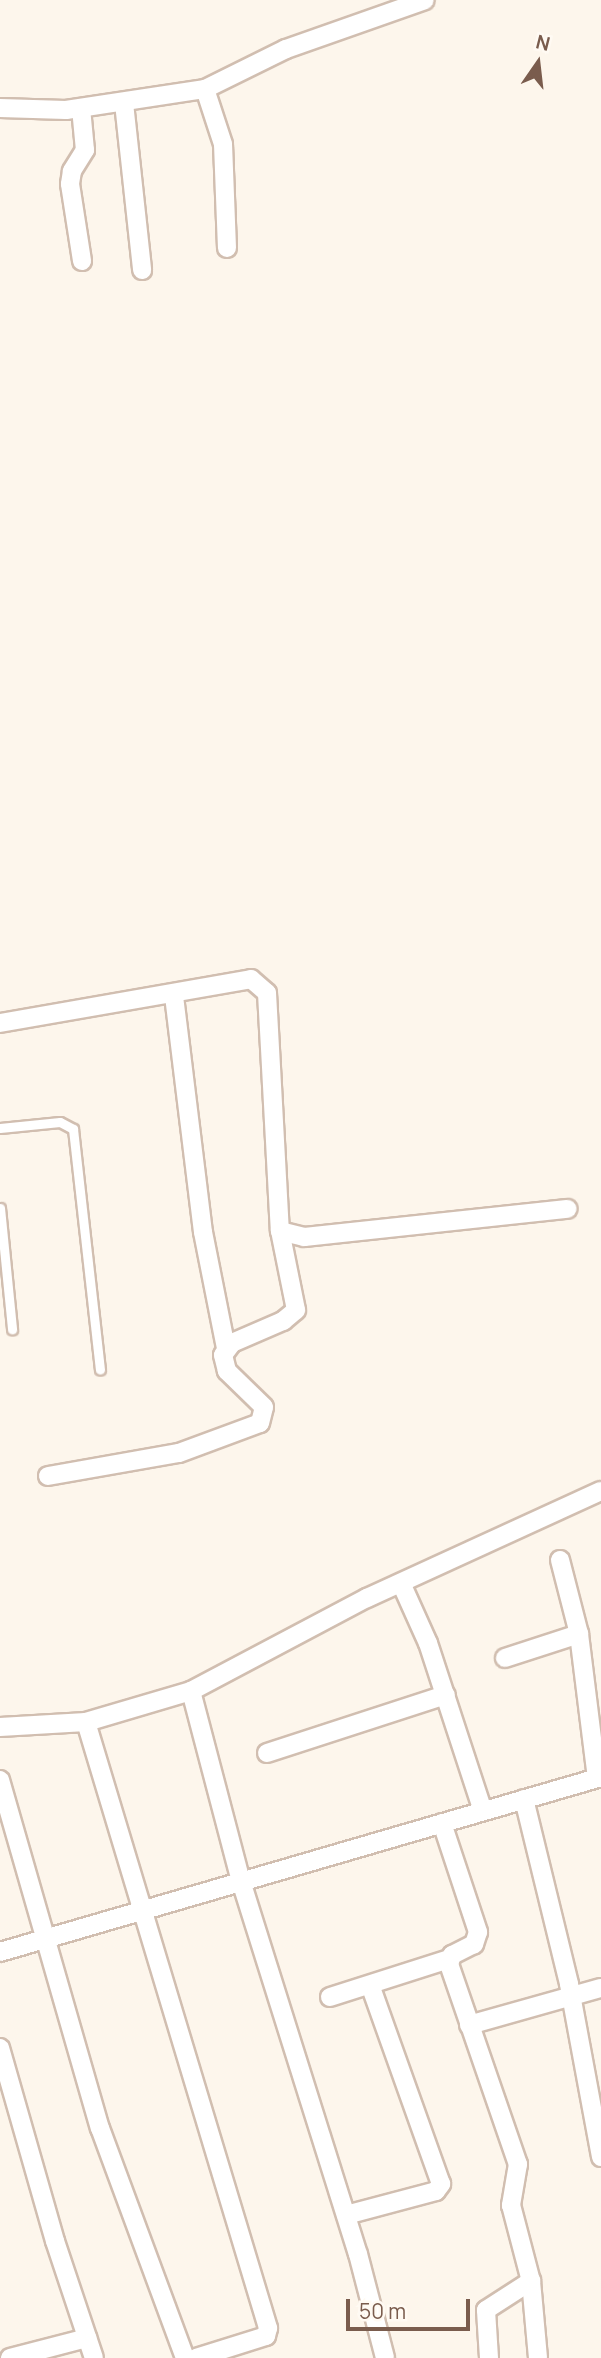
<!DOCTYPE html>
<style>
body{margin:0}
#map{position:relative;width:601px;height:2358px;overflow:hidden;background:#fdf6ec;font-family:Manrope,sans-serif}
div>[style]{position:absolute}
.roads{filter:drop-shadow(2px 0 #d1beb0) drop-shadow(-2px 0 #d1beb0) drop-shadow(0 2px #d1beb0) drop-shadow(0 -2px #d1beb0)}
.lane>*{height:9px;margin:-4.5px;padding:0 4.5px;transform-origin:4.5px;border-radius:4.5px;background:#fff}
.street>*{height:18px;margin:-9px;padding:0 9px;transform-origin:9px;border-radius:9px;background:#fff}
span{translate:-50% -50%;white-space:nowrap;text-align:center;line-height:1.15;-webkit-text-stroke:5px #fffaf3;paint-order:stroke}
.north{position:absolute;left:503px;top:28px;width:70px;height:70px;-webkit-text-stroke:5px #fffaf3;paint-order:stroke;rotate:14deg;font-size:19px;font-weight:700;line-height:28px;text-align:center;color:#7a5c4d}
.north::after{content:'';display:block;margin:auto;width:24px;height:32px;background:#7a5c4d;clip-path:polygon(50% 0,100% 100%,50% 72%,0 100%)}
.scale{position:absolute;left:346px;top:2299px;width:124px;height:32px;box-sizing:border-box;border:4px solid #7a5c4d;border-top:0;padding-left:9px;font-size:21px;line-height:24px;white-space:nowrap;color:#7a5c4d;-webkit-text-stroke:5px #fffaf3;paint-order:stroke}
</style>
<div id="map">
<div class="roads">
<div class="lane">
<i style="left:0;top:1128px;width:60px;rotate:-5.7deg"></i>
<i style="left:60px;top:1122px;width:15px;rotate:28deg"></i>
<i style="left:73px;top:1129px;width:242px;rotate:83.6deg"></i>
<i style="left:0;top:1208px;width:122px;rotate:84.3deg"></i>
</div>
<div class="street">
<i style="left:205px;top:89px;width:58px;rotate:71.9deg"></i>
<i style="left:223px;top:144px;width:104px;rotate:87.8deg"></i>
<i style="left:124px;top:103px;width:168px;rotate:83.8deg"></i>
<i style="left:0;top:108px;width:66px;rotate:1.7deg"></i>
<i style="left:66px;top:110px;width:141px;rotate:-8.6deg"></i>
<i style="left:205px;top:89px;width:90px;rotate:-26.3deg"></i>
<i style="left:286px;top:49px;width:147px;rotate:-19.4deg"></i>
<i style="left:81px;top:108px;width:42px;rotate:84.6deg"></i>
<i style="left:85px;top:150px;width:25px;rotate:122deg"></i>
<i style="left:72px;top:171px;width:13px;rotate:99deg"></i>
<i style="left:70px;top:184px;width:78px;rotate:81.1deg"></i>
<i style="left:174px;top:996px;width:238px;rotate:83deg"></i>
<i style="left:203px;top:1232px;width:118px;rotate:78.8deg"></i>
<i style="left:0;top:1023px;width:255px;rotate:-9.9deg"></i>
<i style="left:251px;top:979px;width:21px;rotate:41deg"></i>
<i style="left:267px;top:993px;width:238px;rotate:86.9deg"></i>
<i style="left:280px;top:1231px;width:25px;rotate:14deg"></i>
<i style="left:304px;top:1237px;width:265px;rotate:-6.1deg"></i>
<i style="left:48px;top:1476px;width:133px;rotate:-10deg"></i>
<i style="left:179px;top:1453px;width:86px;rotate:-20.3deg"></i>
<i style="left:260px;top:1423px;width:16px;rotate:-76deg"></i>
<i style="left:264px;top:1407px;width:52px;rotate:-135.8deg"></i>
<i style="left:227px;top:1371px;width:16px;rotate:-104deg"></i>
<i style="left:223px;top:1355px;width:15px;rotate:-53deg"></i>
<i style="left:232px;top:1343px;width:56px;rotate:-23.3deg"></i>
<i style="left:283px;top:1321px;width:17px;rotate:-40deg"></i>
<i style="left:296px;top:1310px;width:81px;rotate:-101.4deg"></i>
<i style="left:560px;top:1560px;width:76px;rotate:75.6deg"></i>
<i style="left:579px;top:1634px;width:145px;rotate:82.9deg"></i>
<i style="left:401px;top:1583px;width:66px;rotate:65.8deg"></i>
<i style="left:428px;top:1643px;width:177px;rotate:71.9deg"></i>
<i style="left:505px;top:1658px;width:78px;rotate:-18deg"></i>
<i style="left:191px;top:1691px;width:196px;rotate:75.3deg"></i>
<i style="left:241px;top:1881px;width:391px;rotate:72.6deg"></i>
<i style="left:358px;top:2254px;width:107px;rotate:75.4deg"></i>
<i style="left:86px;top:1722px;width:633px;rotate:73.28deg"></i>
<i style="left:268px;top:2328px;width:8px;rotate:104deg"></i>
<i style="left:266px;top:2336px;width:73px;rotate:162.6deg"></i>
<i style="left:0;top:1727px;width:86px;rotate:-3.3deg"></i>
<i style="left:86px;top:1722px;width:109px;rotate:-16.4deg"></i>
<i style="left:191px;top:1691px;width:199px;rotate:-27.9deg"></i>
<i style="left:367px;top:1598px;width:257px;rotate:-24.6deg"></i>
<i style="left:267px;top:1753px;width:188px;rotate:-18deg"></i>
<i style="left:0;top:1780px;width:362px;rotate:74deg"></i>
<i style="left:100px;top:2128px;width:245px;rotate:69.7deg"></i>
<i style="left:524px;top:1799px;width:190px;rotate:76.3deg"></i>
<i style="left:569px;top:1984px;width:176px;rotate:79.5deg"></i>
<i style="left:442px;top:1823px;width:115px;rotate:71.7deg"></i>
<i style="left:478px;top:1932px;width:13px;rotate:108deg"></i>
<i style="left:474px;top:1944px;width:25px;rotate:153deg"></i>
<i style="left:452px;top:1955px;width:9px;rotate:108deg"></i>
<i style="left:449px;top:1964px;width:212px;rotate:71deg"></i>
<i style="left:518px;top:2164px;width:42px;rotate:99.7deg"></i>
<i style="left:511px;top:2205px;width:79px;rotate:75.3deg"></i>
<i style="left:531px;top:2281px;width:77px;rotate:84.8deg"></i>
<i style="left:0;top:1952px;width:626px;rotate:-16.23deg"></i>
<i style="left:330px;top:1997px;width:125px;rotate:-17.7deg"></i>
<i style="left:469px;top:2025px;width:137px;rotate:-15.7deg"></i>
<i style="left:0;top:2048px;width:201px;rotate:74.1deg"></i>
<i style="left:55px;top:2241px;width:123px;rotate:71.6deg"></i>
<i style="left:346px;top:2215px;width:93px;rotate:-14.9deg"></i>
<i style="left:436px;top:2191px;width:9px;rotate:-54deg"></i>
<i style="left:441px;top:2184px;width:211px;rotate:-109.6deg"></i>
<i style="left:10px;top:2358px;width:80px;rotate:-14.6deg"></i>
<i style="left:489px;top:2358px;width:48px;rotate:-93.6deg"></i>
<i style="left:486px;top:2310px;width:54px;rotate:-32.8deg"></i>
</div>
</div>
<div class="north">N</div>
<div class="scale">50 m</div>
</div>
